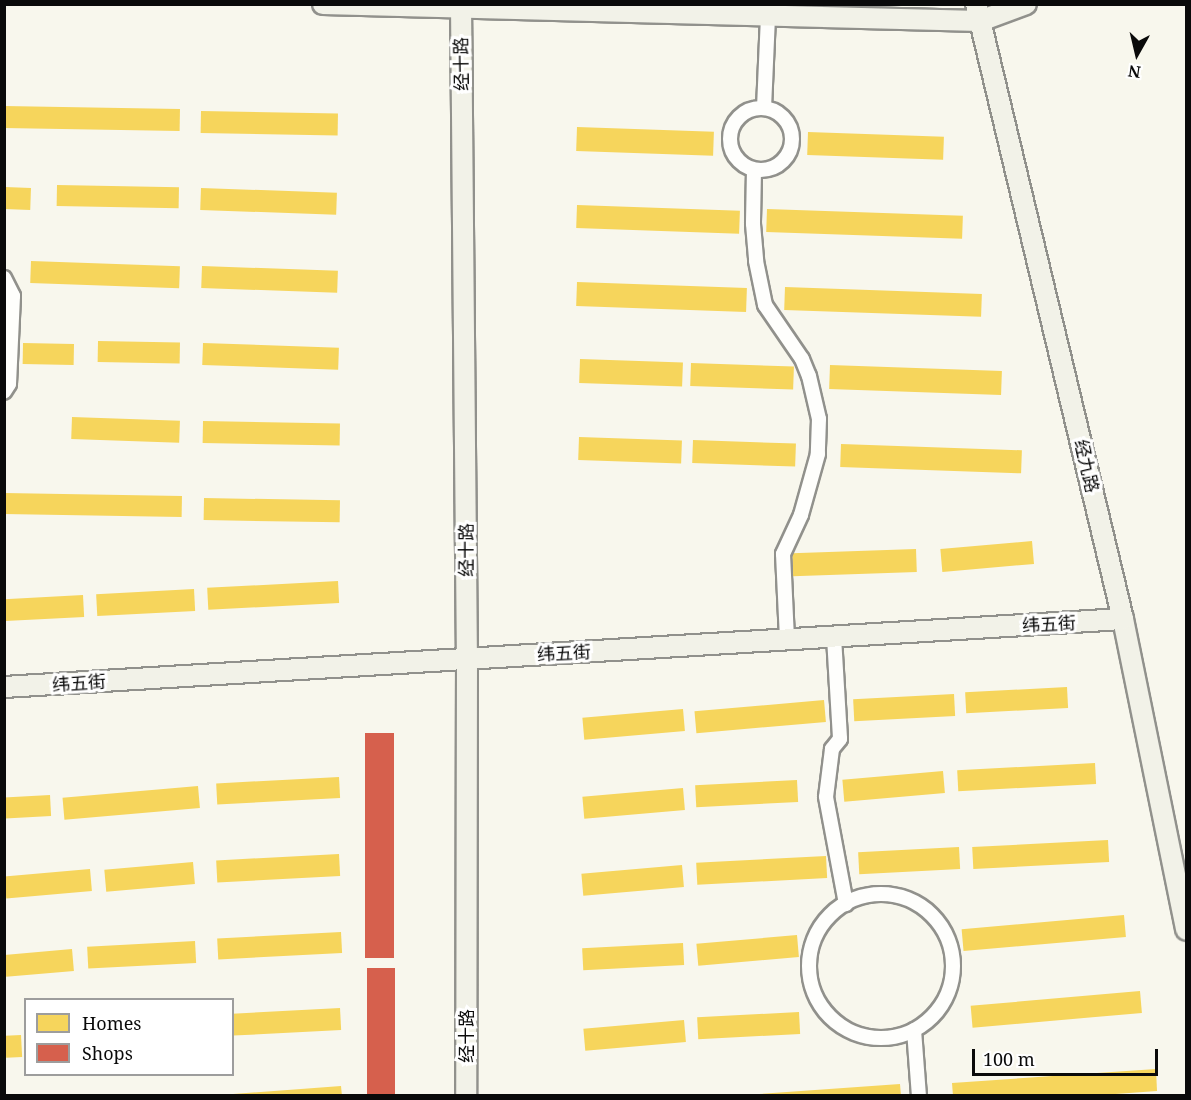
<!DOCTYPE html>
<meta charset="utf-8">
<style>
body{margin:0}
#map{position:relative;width:1191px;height:1100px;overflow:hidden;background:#f8f7ed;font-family:"Noto Serif","Noto Sans SC",serif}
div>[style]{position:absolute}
.homes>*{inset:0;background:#f6d55c;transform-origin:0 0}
.shops>*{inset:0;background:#d6604d;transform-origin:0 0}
.roads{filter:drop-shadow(2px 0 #91918c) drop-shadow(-2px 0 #91918c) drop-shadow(0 2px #91918c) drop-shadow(0 -2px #91918c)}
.street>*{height:14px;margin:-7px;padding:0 7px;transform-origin:7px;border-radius:7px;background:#fefefc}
.street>.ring{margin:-7px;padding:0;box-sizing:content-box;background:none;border:14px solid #fefefc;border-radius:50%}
.secondary>*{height:20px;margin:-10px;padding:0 10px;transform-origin:10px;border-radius:10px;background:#f2f2e8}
span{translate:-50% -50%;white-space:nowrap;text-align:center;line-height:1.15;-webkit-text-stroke:6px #fff;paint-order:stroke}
.street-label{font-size:18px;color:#0a0a0a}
.frame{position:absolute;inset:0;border:6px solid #0a0a0a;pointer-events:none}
.legend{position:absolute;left:24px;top:998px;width:210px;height:78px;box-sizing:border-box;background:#fff;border:2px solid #9d9d9d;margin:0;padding:8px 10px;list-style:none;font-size:18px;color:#0a0a0a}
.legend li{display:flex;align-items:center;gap:12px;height:30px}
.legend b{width:30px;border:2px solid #9d9d9d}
.north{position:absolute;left:1107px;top:24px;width:60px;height:60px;-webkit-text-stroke:4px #fff;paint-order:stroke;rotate:188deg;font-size:16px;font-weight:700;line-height:24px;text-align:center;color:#0a0a0a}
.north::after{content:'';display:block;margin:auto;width:21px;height:27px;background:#0a0a0a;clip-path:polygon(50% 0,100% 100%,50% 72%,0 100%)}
.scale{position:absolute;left:972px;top:1049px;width:186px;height:27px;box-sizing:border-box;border:3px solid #0a0a0a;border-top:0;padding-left:8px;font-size:18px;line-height:21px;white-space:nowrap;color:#0a0a0a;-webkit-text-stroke:4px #fff;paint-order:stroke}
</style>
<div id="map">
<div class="homes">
<i style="left:4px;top:106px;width:176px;height:22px;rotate:1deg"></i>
<i style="left:201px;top:111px;width:137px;height:22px;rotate:1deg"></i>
<i style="left:577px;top:127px;width:137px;height:24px;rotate:2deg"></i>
<i style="left:808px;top:132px;width:136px;height:23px;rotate:2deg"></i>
<i style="left:57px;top:185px;width:122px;height:21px;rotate:1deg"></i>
<i style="left:5px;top:187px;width:26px;height:22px;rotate:2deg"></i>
<i style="left:201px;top:188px;width:136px;height:22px;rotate:2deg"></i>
<i style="left:577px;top:205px;width:163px;height:23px;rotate:2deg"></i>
<i style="left:767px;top:209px;width:196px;height:23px;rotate:2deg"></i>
<i style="left:31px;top:261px;width:149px;height:22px;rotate:2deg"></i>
<i style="left:202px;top:266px;width:136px;height:22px;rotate:2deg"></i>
<i style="left:577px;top:282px;width:170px;height:24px;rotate:2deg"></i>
<i style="left:785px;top:287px;width:197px;height:23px;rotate:2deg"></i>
<i style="left:98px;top:341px;width:82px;height:21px;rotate:1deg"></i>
<i style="left:23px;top:343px;width:51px;height:21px;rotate:1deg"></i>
<i style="left:203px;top:343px;width:136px;height:22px;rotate:2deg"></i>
<i style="left:580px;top:359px;width:103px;height:24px;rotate:2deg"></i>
<i style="left:691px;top:363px;width:103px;height:23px;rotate:2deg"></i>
<i style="left:830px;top:365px;width:172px;height:24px;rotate:2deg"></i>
<i style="left:72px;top:417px;width:108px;height:22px;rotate:2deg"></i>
<i style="left:203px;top:421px;width:137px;height:22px;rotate:1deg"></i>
<i style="left:579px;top:437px;width:103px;height:23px;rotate:2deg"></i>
<i style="left:693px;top:440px;width:103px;height:23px;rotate:2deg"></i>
<i style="left:841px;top:444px;width:181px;height:23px;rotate:2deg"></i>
<i style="left:4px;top:493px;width:178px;height:21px;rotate:1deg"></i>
<i style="left:204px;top:498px;width:136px;height:22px;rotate:1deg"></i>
<i style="left:1032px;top:541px;width:23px;height:92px;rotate:85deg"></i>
<i style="left:916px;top:549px;width:23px;height:124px;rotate:88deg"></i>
<i style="left:338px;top:581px;width:22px;height:131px;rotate:87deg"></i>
<i style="left:194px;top:589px;width:22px;height:98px;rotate:87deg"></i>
<i style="left:83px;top:595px;width:22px;height:79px;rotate:87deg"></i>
<i style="left:1067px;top:687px;width:21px;height:102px;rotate:87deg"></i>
<i style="left:954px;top:694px;width:22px;height:101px;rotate:87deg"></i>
<i style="left:824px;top:700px;width:22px;height:130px;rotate:85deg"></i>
<i style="left:683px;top:709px;width:22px;height:101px;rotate:85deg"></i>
<i style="left:1095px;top:763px;width:21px;height:138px;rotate:87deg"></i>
<i style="left:943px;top:771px;width:22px;height:101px;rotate:85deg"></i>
<i style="left:339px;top:777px;width:21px;height:123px;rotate:87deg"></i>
<i style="left:797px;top:780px;width:22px;height:102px;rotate:87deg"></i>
<i style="left:198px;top:786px;width:22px;height:136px;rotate:85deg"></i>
<i style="left:683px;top:788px;width:22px;height:101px;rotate:85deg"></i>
<i style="left:50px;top:795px;width:21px;height:46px;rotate:87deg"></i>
<i style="left:1108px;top:840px;width:22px;height:136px;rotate:87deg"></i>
<i style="left:959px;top:847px;width:22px;height:101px;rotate:87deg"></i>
<i style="left:339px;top:854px;width:22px;height:123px;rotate:87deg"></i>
<i style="left:826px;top:856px;width:22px;height:130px;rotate:87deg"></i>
<i style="left:193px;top:862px;width:22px;height:89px;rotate:85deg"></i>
<i style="left:682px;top:865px;width:22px;height:101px;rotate:85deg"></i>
<i style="left:90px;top:869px;width:22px;height:86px;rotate:85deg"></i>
<i style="left:1124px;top:915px;width:22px;height:163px;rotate:85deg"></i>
<i style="left:341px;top:932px;width:21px;height:124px;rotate:87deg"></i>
<i style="left:797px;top:935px;width:22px;height:101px;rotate:85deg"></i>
<i style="left:195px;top:941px;width:22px;height:108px;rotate:87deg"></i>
<i style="left:683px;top:943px;width:22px;height:101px;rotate:87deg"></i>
<i style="left:72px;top:949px;width:22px;height:68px;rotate:85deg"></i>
<i style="left:1140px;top:991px;width:22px;height:170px;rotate:85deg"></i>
<i style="left:340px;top:1008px;width:22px;height:108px;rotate:87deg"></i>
<i style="left:799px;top:1012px;width:22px;height:102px;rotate:87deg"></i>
<i style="left:684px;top:1020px;width:22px;height:101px;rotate:85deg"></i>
<i style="left:21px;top:1035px;width:22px;height:16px;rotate:87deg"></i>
<i style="clip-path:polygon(1156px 1069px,1157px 1091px,1088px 1096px,953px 1096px,952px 1083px)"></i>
<i style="clip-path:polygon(900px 1084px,901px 1096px,759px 1096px,759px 1094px)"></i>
<i style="clip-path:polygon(341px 1086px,342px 1096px,233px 1096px,233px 1094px)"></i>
</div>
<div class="shops">
<i style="left:365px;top:733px;width:29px;height:225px"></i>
<i style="left:367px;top:968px;width:28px;height:128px"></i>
</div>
<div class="roads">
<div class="street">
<i class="ring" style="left:730px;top:108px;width:48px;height:48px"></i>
<i style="left:764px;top:108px;width:93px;rotate:-87.5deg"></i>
<i style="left:754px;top:170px;width:54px;rotate:91.1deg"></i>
<i style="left:753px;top:224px;width:37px;rotate:85deg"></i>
<i style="left:756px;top:261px;width:45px;rotate:78.4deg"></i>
<i style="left:765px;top:305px;width:65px;rotate:55.6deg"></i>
<i style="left:802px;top:359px;width:18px;rotate:68deg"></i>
<i style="left:809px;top:376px;width:44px;rotate:76.9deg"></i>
<i style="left:819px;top:419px;width:35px;rotate:92deg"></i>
<i style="left:818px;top:454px;width:63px;rotate:105.6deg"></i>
<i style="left:801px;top:515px;width:43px;rotate:114.8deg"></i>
<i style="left:783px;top:554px;width:86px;rotate:87.3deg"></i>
<i style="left:4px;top:278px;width:20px;rotate:63deg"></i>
<i style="left:13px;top:296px;width:88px;rotate:92.6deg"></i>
<i style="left:9px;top:384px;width:9px;rotate:122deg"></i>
<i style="left:834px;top:637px;width:102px;rotate:86.6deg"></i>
<i style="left:840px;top:739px;width:13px;rotate:129deg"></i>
<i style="left:832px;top:749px;width:48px;rotate:97.1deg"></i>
<i style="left:826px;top:797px;width:109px;rotate:79.4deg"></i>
<i class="ring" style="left:809px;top:894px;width:130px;height:130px"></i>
<i style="left:914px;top:1030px;width:66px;rotate:85.7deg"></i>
</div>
<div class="secondary">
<i style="left:323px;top:4px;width:657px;rotate:1.48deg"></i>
<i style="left:980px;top:21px;width:49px;rotate:-20.3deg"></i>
<i style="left:461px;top:4px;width:655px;rotate:89.48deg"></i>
<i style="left:467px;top:659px;width:437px;rotate:90.1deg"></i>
<i style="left:976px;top:4px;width:632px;rotate:76.56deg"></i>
<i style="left:1123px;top:619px;width:317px;rotate:78.5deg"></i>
<i style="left:4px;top:687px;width:1121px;rotate:-3.48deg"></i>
</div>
</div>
<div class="street-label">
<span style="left:461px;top:64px;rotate:-91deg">经十路</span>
<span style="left:1087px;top:466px;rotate:77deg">经九路</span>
<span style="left:466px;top:550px;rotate:-90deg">经十路</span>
<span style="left:1049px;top:624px;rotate:-3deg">纬五街</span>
<span style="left:564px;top:653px;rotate:-3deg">纬五街</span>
<span style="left:79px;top:683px;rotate:-4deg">纬五街</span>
<span style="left:466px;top:1036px;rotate:-90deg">经十路</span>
</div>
<div class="frame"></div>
<ul class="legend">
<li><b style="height:16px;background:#f6d55c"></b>Homes</li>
<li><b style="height:16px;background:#d6604d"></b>Shops</li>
</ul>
<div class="north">N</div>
<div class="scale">100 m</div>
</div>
